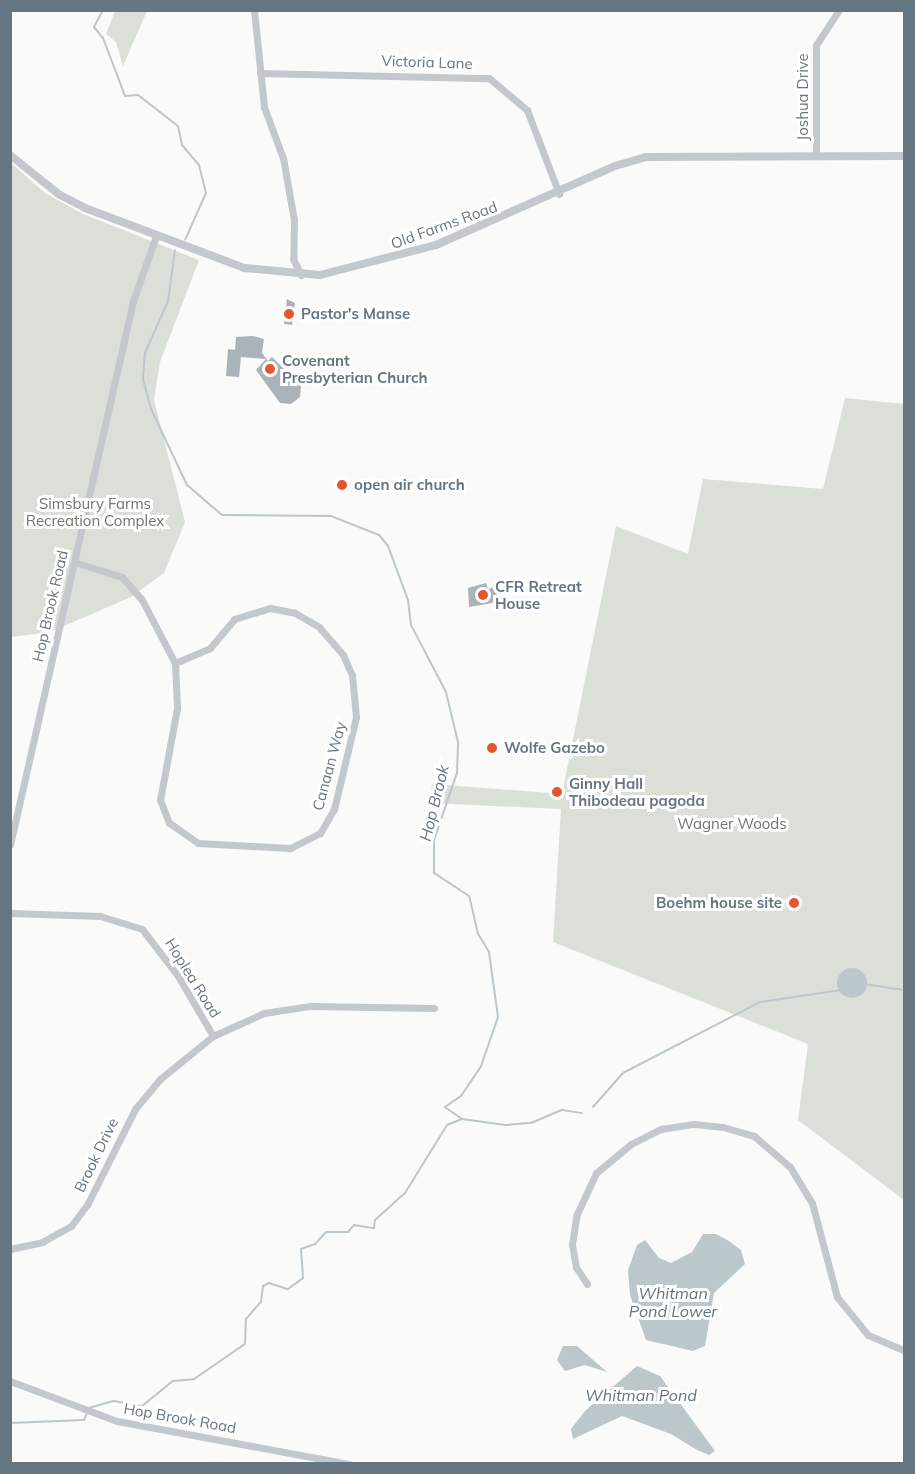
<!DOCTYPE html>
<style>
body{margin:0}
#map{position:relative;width:915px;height:1474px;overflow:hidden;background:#fafaf8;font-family:Mulish,sans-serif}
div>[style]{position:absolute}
.green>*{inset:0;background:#dadfd7}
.water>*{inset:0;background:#bbc7cb}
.round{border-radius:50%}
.stream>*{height:2px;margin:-1px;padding:0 1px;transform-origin:1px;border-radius:1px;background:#bbc7cb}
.building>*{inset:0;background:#aab3b9}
.minor>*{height:7px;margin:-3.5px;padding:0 3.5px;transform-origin:3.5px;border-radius:3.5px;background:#c3c8cc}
.tertiary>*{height:8px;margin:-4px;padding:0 4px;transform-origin:4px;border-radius:4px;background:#c3c8cc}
.dots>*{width:16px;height:16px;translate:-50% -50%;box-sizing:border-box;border:3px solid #fff;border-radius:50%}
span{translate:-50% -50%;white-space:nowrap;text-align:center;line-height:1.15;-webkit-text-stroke:6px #fff;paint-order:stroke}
.street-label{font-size:15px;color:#657683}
.poi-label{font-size:15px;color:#657683;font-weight:700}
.left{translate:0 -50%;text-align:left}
.right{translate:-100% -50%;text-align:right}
.park-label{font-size:15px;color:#687a64}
.water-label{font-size:16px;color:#60757c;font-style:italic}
.frame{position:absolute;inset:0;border:12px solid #657683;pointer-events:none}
</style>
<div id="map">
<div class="green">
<i style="clip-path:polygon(115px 11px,147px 11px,123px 66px,116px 42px,106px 34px)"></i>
<i style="clip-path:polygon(10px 162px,45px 193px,83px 214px,199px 260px,160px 362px,154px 400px,185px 522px,164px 573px,131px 597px,50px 632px,11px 637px)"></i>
<i style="clip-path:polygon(845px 398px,904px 404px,904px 1200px,798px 1120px,808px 1044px,553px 942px,561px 809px,430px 803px,432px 784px,562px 794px,616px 526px,688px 554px,703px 479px,823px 489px)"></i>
</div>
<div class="water">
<i class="round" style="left:837px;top:968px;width:30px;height:30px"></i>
<i style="clip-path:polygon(703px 1234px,716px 1234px,729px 1241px,741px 1250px,745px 1264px,714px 1293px,705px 1346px,693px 1351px,646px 1340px,630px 1295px,628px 1270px,637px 1245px,645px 1240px,659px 1258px,671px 1263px,692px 1252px)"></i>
<i style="clip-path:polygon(563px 1346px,577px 1346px,607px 1372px,585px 1365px,565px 1371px,557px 1360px)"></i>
<i style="clip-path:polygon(637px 1366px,660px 1376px,715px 1451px,709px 1455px,697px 1450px,671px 1434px,622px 1416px,573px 1439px,571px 1429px,585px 1411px)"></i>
</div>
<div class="stream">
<i style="left:103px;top:10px;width:19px;rotate:118deg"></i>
<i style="left:94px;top:27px;width:14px;rotate:51deg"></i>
<i style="left:103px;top:38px;width:62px;rotate:69.2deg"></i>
<i style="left:125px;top:96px;width:13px;rotate:-4deg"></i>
<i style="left:138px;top:95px;width:51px;rotate:37.8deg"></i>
<i style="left:178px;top:126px;width:19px;rotate:78deg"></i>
<i style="left:182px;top:145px;width:26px;rotate:50deg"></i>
<i style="left:199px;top:165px;width:29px;rotate:76deg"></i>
<i style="left:206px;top:193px;width:51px;rotate:114.1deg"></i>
<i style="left:864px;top:984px;width:40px;rotate:8.5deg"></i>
<i style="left:593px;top:1107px;width:45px;rotate:-48.6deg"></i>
<i style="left:623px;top:1073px;width:154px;rotate:-27.4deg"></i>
<i style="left:760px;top:1002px;width:82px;rotate:-8.4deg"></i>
<i style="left:462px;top:1119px;width:44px;rotate:7.8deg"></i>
<i style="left:506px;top:1125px;width:25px;rotate:-5deg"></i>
<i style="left:531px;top:1123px;width:34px;rotate:-23deg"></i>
<i style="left:562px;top:1110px;width:20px;rotate:9deg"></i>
<i style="left:89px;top:1408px;width:26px;rotate:-16deg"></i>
<i style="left:114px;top:1401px;width:28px;rotate:10deg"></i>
<i style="left:142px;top:1406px;width:40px;rotate:-39deg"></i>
<i style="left:173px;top:1381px;width:21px;rotate:-5deg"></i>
<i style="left:194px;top:1379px;width:62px;rotate:-34.5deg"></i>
<i style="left:245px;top:1344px;width:25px;rotate:-88deg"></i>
<i style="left:246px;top:1319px;width:23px;rotate:-49deg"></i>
<i style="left:261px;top:1302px;width:16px;rotate:-83deg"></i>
<i style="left:263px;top:1286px;width:7px;rotate:-27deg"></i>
<i style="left:269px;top:1283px;width:20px;rotate:18deg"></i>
<i style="left:288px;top:1289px;width:19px;rotate:-36deg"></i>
<i style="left:303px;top:1278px;width:29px;rotate:-94deg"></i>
<i style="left:301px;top:1249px;width:15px;rotate:-20deg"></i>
<i style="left:315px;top:1244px;width:16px;rotate:-47deg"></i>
<i style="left:326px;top:1232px;width:22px"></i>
<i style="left:348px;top:1232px;width:9px;rotate:-49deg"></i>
<i style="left:354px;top:1225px;width:20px;rotate:9deg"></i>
<i style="left:374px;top:1228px;width:8px;rotate:-83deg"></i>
<i style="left:375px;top:1220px;width:40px;rotate:-42deg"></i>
<i style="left:405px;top:1193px;width:80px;rotate:-58.3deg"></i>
<i style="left:447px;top:1125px;width:16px;rotate:-22deg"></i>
<i style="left:462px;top:1119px;width:21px;rotate:-145deg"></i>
<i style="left:445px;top:1107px;width:19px;rotate:-35deg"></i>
<i style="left:461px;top:1096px;width:36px;rotate:-56deg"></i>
<i style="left:481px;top:1066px;width:52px;rotate:-70.9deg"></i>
<i style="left:498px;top:1017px;width:66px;rotate:-97.9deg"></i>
<i style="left:489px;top:952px;width:21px;rotate:-121deg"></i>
<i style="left:478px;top:934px;width:39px;rotate:-103deg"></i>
<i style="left:469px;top:896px;width:42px;rotate:-146.7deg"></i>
<i style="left:434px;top:873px;width:33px;rotate:-90deg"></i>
<i style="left:434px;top:840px;width:71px;rotate:-71.1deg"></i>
<i style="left:457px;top:773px;width:31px;rotate:-88deg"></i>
<i style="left:458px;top:742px;width:51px;rotate:-103.5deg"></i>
<i style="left:446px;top:692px;width:76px;rotate:-117.6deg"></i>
<i style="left:411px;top:625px;width:25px;rotate:-97deg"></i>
<i style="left:408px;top:600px;width:58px;rotate:-110.3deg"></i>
<i style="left:388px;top:546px;width:14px;rotate:-129deg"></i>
<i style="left:379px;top:535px;width:52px;rotate:-158.4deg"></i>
<i style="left:331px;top:516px;width:109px;rotate:-179.5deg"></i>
<i style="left:222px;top:515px;width:46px;rotate:-139.4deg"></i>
<i style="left:187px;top:485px;width:84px;rotate:-115.3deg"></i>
<i style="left:151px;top:409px;width:31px;rotate:-105deg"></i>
<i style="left:143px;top:379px;width:26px;rotate:-86deg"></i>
<i style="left:145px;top:353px;width:57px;rotate:-66.1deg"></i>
<i style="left:168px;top:301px;width:51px;rotate:-82.2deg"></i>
<i style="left:10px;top:1423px;width:74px;rotate:-2.3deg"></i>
<i style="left:84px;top:1420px;width:8px;rotate:-67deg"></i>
</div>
<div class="building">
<i style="clip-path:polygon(287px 299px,295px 303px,292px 325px,284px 324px)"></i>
<i style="clip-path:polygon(253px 336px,264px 339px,262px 353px,268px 361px,272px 357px,301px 386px,300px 397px,291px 404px,280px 403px,256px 370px,266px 359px,241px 357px,239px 377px,226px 376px,228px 349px,235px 350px,236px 337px)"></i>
<i style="clip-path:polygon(486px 583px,488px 589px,496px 587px,498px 602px,469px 607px,468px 588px)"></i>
</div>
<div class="minor">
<i style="left:254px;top:10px;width:98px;rotate:84.1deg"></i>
<i style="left:264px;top:107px;width:54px;rotate:69.6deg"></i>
<i style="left:283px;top:158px;width:63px;rotate:79.9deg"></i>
<i style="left:294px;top:220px;width:39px;rotate:91deg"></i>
<i style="left:293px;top:259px;width:18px;rotate:63deg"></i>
<i style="left:260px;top:73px;width:229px;rotate:1.3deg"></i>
<i style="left:489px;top:78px;width:50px;rotate:40.1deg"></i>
<i style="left:527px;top:110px;width:90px;rotate:69.1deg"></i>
<i style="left:816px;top:154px;width:109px;rotate:-90deg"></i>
<i style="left:816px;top:45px;width:42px;rotate:-56.7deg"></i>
<i style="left:74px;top:562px;width:50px;rotate:17.4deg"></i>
<i style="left:122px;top:577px;width:30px;rotate:49deg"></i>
<i style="left:142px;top:600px;width:71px;rotate:62.4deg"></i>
<i style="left:270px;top:608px;width:25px;rotate:11deg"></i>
<i style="left:295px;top:613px;width:28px;rotate:30deg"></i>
<i style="left:319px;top:627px;width:37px;rotate:49deg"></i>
<i style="left:343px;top:655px;width:22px;rotate:66deg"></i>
<i style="left:352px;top:675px;width:42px;rotate:84.6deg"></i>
<i style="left:356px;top:717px;width:95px;rotate:103.4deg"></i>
<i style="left:334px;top:809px;width:28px;rotate:120deg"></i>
<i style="left:320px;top:833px;width:34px;rotate:153deg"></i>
<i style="left:290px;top:848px;width:92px;rotate:-176.9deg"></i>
<i style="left:198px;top:843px;width:35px;rotate:-145deg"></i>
<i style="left:169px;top:823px;width:25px;rotate:-111deg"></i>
<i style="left:160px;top:800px;width:94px;rotate:-79.5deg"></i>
<i style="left:177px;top:708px;width:45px;rotate:-92.5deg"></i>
<i style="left:175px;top:663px;width:38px;rotate:-23deg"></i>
<i style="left:210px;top:648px;width:38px;rotate:-50deg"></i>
<i style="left:234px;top:619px;width:38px;rotate:-17deg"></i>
<i style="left:10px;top:845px;width:558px;rotate:-77.26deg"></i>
<i style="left:133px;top:301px;width:69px;rotate:-70.5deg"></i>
<i style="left:10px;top:913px;width:90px;rotate:1.9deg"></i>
<i style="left:100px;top:916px;width:44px;rotate:17.2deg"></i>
<i style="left:142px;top:929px;width:59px;rotate:52.5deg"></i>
<i style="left:178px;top:976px;width:69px;rotate:59.7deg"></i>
<i style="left:10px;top:1249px;width:33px;rotate:-12deg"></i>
<i style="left:42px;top:1242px;width:33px;rotate:-29deg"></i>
<i style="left:71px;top:1226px;width:26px;rotate:-53deg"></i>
<i style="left:87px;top:1205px;width:107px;rotate:-63.4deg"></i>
<i style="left:135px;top:1109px;width:39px;rotate:-50deg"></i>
<i style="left:160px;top:1079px;width:68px;rotate:-39.1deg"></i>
<i style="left:213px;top:1036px;width:56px;rotate:-24.3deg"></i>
<i style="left:264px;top:1013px;width:47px;rotate:-8.7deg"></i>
<i style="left:310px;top:1006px;width:124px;rotate:0.9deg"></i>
<i style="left:587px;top:1284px;width:20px;rotate:-123deg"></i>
<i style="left:576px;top:1267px;width:23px;rotate:-100deg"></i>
<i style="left:572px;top:1244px;width:30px;rotate:-81deg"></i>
<i style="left:577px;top:1214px;width:45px;rotate:-65.1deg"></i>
<i style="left:596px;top:1173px;width:45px;rotate:-39.6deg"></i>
<i style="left:631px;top:1144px;width:34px;rotate:-27deg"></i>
<i style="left:661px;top:1129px;width:33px;rotate:-9deg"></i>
<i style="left:694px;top:1124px;width:29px;rotate:6deg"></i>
<i style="left:723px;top:1127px;width:32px;rotate:16deg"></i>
<i style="left:754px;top:1136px;width:48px;rotate:40.7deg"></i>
<i style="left:790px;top:1167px;width:42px;rotate:58.6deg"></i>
<i style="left:812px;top:1203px;width:97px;rotate:75.1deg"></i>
<i style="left:837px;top:1297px;width:49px;rotate:50.8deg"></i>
<i style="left:868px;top:1335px;width:39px;rotate:23deg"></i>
<i style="left:10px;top:1381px;width:114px;rotate:20.5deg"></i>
<i style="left:117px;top:1421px;width:237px;rotate:10.5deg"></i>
</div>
<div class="tertiary">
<i style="left:10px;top:155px;width:64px;rotate:38.7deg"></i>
<i style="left:60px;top:195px;width:28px;rotate:27deg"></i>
<i style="left:85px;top:208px;width:171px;rotate:20.6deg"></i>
<i style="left:245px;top:268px;width:75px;rotate:5.3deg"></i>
<i style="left:320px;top:275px;width:120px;rotate:-14.5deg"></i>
<i style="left:436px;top:245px;width:196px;rotate:-23.8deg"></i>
<i style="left:615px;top:166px;width:32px;rotate:-16deg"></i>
<i style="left:646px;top:157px;width:258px;rotate:-0.2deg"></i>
</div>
<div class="dots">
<i style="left:289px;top:314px;background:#e4572e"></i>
<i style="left:270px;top:369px;background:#e4572e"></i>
<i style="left:342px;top:485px;background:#e4572e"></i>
<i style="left:483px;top:595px;background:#e4572e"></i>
<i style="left:492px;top:748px;background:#e4572e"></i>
<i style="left:557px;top:792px;background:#e4572e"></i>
<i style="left:794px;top:903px;background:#e4572e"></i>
</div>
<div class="street-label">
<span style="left:427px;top:62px;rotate:2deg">Victoria Lane</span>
<span style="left:803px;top:97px;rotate:-90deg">Joshua Drive</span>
<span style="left:444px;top:225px;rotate:-20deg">Old Farms Road</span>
<span style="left:50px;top:606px;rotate:-77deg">Hop Brook Road</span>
<span style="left:329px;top:766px;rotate:-75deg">Canaan Way</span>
<span style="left:193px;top:978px;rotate:58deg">Hoplea Road</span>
<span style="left:96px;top:1155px;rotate:-64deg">Brook Drive</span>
<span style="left:180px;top:1418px;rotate:10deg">Hop Brook Road</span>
</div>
<div class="poi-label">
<span class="left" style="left:301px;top:314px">Pastor's Manse</span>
<span class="left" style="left:282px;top:369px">Covenant<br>Presbyterian Church</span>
<span class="left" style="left:354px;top:485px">open air church</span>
<span class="left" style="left:495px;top:595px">CFR Retreat<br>House</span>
<span class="left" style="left:504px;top:748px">Wolfe Gazebo</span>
<span class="left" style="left:569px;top:792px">Ginny Hall<br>Thibodeau pagoda</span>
<span class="right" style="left:782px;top:903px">Boehm house site</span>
</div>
<div class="park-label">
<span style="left:95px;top:512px">Simsbury Farms<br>Recreation Complex</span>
<span style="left:732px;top:824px">Wagner Woods</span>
</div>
<div class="water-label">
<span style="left:434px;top:803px;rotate:-76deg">Hop Brook</span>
<span style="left:673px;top:1302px">Whitman<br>Pond Lower</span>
<span style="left:641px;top:1395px">Whitman Pond</span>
</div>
<div class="frame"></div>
</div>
